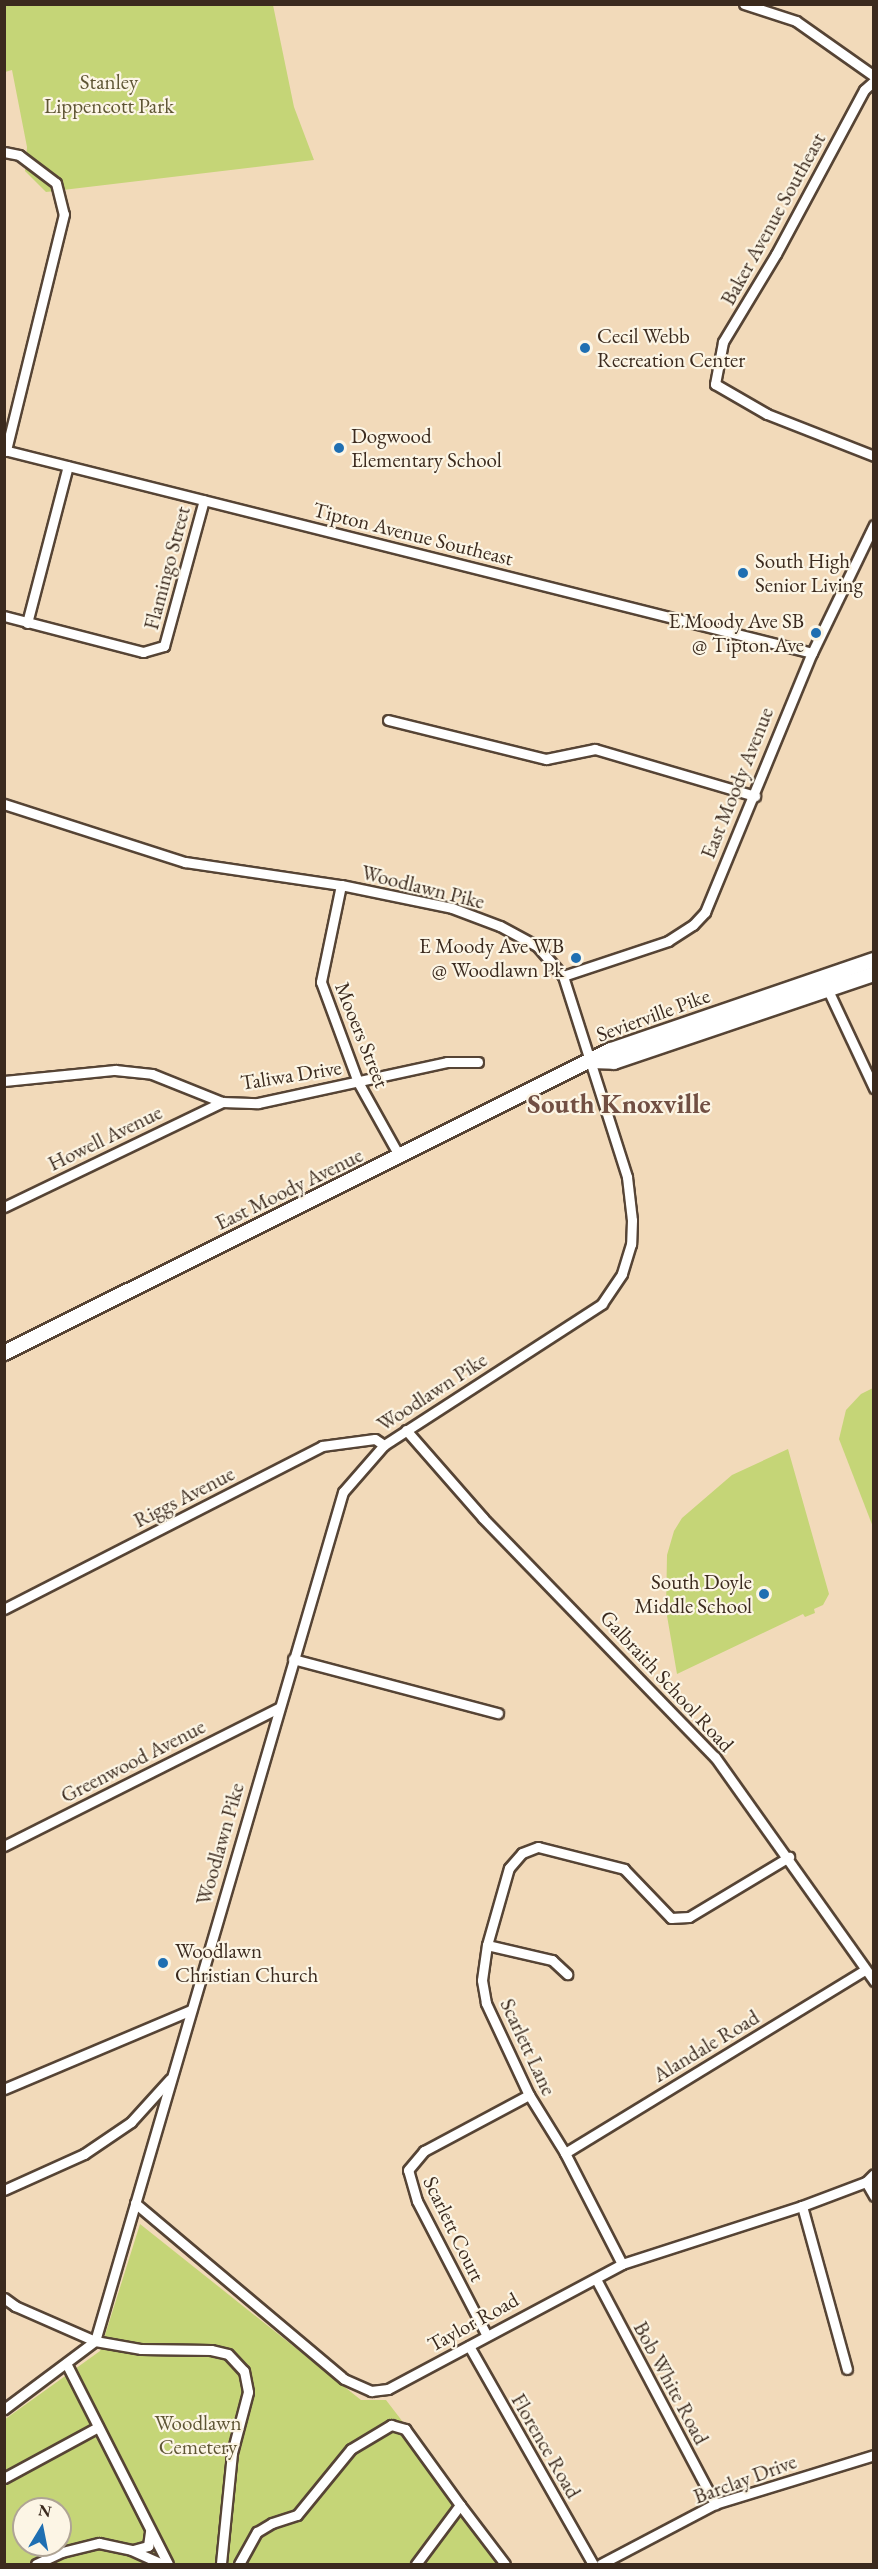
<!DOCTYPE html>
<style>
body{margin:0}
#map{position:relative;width:878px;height:2569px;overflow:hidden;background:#f2daba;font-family:"EB Garamond",serif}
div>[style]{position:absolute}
.green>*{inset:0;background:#c5d577}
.roads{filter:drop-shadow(2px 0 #564435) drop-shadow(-2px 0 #564435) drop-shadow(0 2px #564435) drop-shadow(0 -2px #564435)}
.minor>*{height:9px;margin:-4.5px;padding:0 4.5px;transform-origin:4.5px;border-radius:4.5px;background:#fff}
.secondary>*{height:14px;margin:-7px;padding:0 7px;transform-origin:7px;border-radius:7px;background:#fff}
.dots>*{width:16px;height:16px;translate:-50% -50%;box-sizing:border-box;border:3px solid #fcf5e5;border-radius:50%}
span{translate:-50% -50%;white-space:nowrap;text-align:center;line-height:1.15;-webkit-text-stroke:4.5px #fcf5e5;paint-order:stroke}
.park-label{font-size:21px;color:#5e5534}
.street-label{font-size:21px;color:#3b2a1e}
.poi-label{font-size:21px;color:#3b2a1e}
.left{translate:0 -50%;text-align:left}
.right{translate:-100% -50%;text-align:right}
.district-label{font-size:27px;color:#714f43;font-weight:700}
.frame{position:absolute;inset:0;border:6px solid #3b2a1e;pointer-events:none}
.north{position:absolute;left:12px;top:2497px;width:60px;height:60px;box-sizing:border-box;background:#fcf5e5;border:2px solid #afa495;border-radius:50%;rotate:10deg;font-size:16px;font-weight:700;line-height:24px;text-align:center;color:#3b2a1e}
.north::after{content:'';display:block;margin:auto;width:21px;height:27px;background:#1f6fb2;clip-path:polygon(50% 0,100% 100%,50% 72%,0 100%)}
</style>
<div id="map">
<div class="green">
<i style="clip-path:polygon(5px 5px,273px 5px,294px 107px,314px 160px,46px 192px,25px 171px,27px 147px,12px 70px,5px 72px)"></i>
<i style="clip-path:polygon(873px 1388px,874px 1388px,873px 1527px,839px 1439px,846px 1410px,861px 1394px)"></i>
<i style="clip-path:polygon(788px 1449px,829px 1594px,823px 1605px,814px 1609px,815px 1613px,805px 1617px,803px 1614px,677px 1674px,666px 1610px,667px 1555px,674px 1531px,682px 1518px,732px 1475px)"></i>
<i style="clip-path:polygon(evenodd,140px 2224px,361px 2400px,386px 2400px,512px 2564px,5px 2564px,4px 2420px,100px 2351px,140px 2224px,24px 2509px,60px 2509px,60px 2545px,24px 2545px,24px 2509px)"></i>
</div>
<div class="roads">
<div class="minor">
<i style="left:744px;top:4px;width:55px;rotate:18.1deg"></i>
<i style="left:796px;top:21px;width:95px;rotate:35.2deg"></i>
<i style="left:874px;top:81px;width:13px;rotate:138deg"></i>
<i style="left:864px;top:90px;width:186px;rotate:118.2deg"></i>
<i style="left:776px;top:254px;width:103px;rotate:121.1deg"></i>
<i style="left:723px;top:342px;width:43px;rotate:100.8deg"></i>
<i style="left:715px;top:384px;width:60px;rotate:30deg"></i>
<i style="left:767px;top:414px;width:115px;rotate:21.4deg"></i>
<i style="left:4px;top:152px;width:15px;rotate:11deg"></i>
<i style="left:19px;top:155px;width:46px;rotate:37.1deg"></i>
<i style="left:56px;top:183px;width:32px;rotate:76deg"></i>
<i style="left:64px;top:214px;width:244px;rotate:103.8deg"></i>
<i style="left:4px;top:450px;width:833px;rotate:14.1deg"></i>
<i style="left:4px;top:616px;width:144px;rotate:14.5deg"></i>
<i style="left:143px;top:652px;width:22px;rotate:-16deg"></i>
<i style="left:164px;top:646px;width:151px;rotate:-74.7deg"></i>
<i style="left:27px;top:623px;width:162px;rotate:-75.4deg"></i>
<i style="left:388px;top:720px;width:163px;rotate:13.9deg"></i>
<i style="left:546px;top:759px;width:50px;rotate:-11.5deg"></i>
<i style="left:595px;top:749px;width:167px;rotate:16.4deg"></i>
<i style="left:4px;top:804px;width:190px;rotate:17.8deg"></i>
<i style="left:185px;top:862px;width:158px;rotate:8.4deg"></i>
<i style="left:341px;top:885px;width:113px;rotate:11.7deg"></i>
<i style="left:452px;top:908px;width:51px;rotate:20.6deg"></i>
<i style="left:500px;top:926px;width:42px;rotate:28.4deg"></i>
<i style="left:537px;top:946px;width:40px;rotate:49deg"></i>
<i style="left:563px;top:976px;width:211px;rotate:72.3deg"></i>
<i style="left:627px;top:1177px;width:43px;rotate:83.4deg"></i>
<i style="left:632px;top:1220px;width:24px;rotate:92deg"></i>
<i style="left:631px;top:1244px;width:31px;rotate:107deg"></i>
<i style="left:622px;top:1274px;width:36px;rotate:124deg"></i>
<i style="left:602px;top:1304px;width:260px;rotate:147.1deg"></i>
<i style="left:384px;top:1445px;width:62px;rotate:131.1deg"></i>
<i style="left:343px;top:1492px;width:884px;rotate:106.28deg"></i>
<i style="left:95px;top:2341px;width:114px;rotate:143.2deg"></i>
<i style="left:341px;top:885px;width:99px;rotate:101.7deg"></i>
<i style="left:321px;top:982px;width:107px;rotate:69.7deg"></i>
<i style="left:358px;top:1082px;width:86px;rotate:60.8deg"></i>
<i style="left:563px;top:976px;width:111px;rotate:-18.4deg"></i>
<i style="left:668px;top:941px;width:30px;rotate:-33deg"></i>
<i style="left:693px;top:925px;width:18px;rotate:-47deg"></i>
<i style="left:705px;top:912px;width:280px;rotate:-67.6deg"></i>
<i style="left:812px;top:653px;width:142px;rotate:-64.2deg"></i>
<i style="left:826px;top:986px;width:113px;rotate:64.8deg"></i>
<i style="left:4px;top:1081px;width:112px;rotate:-5.7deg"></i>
<i style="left:115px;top:1070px;width:37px;rotate:6deg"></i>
<i style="left:152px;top:1074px;width:75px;rotate:21.8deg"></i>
<i style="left:222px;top:1102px;width:36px;rotate:2deg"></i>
<i style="left:258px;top:1103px;width:193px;rotate:-12.2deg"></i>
<i style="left:447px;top:1062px;width:31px"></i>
<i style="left:4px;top:1207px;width:242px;rotate:-25.7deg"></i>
<i style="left:406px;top:1430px;width:117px;rotate:48.8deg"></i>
<i style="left:483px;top:1518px;width:333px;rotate:45.9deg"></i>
<i style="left:715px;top:1757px;width:275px;rotate:54.6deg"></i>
<i style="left:4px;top:1609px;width:357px;rotate:-27.1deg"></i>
<i style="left:322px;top:1446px;width:53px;rotate:-7.5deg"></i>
<i style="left:375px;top:1439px;width:11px;rotate:34deg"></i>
<i style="left:293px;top:1659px;width:212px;rotate:14.8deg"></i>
<i style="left:4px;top:1846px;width:307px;rotate:-26.7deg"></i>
<i style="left:487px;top:1945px;width:67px;rotate:13deg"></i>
<i style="left:552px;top:1960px;width:21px;rotate:43deg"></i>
<i style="left:4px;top:2089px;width:203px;rotate:-22.9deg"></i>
<i style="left:565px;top:2153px;width:351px;rotate:-31.4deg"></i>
<i style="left:866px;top:2182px;width:16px;rotate:60deg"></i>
<i style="left:4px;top:2190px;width:88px;rotate:-24.2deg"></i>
<i style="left:84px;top:2154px;width:57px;rotate:-34.2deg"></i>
<i style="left:131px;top:2122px;width:58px;rotate:-47.8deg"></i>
<i style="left:135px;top:2203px;width:273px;rotate:40.1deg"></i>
<i style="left:344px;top:2379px;width:30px;rotate:24deg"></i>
<i style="left:371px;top:2391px;width:17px;rotate:-7deg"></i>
<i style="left:388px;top:2389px;width:265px;rotate:-28.1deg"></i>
<i style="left:622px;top:2264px;width:189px;rotate:-17.9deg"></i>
<i style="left:802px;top:2206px;width:68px;rotate:-20.6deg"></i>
<i style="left:866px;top:2182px;width:11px;rotate:-45deg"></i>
<i style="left:802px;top:2206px;width:169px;rotate:74.6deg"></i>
<i style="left:622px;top:2264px;width:125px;rotate:-117.2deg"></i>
<i style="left:565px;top:2153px;width:68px;rotate:-121.8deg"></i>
<i style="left:529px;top:2095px;width:102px;rotate:-115.1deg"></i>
<i style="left:486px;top:2003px;width:23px;rotate:-100deg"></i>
<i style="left:482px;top:1980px;width:35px;rotate:-82deg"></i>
<i style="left:487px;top:1945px;width:80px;rotate:-74.1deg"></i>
<i style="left:509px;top:1868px;width:20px;rotate:-49deg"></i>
<i style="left:522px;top:1853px;width:17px;rotate:-21deg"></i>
<i style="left:538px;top:1847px;width:89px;rotate:14.3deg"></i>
<i style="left:624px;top:1869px;width:68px;rotate:46.2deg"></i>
<i style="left:671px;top:1918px;width:18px;rotate:-3deg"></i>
<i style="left:689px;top:1917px;width:117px;rotate:-31deg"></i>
<i style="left:596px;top:2279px;width:255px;rotate:62.1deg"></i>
<i style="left:4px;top:2298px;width:14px;rotate:36deg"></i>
<i style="left:15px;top:2306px;width:87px;rotate:23.6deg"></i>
<i style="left:95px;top:2341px;width:47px;rotate:9.9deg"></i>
<i style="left:141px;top:2349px;width:70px;rotate:0.8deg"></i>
<i style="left:211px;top:2350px;width:17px;rotate:13deg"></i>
<i style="left:228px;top:2354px;width:23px;rotate:47deg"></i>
<i style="left:244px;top:2371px;width:21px;rotate:79deg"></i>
<i style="left:248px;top:2392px;width:63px;rotate:104.7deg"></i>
<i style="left:232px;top:2453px;width:112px;rotate:95.7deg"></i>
<i style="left:486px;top:2334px;width:150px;rotate:-117.4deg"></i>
<i style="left:417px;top:2201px;width:32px;rotate:-106deg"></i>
<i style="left:408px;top:2170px;width:25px;rotate:-50deg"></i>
<i style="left:424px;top:2151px;width:119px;rotate:-28.1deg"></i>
<i style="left:469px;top:2346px;width:251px;rotate:60.4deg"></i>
<i style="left:67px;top:2365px;width:223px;rotate:63.1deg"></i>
<i style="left:4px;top:2478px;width:107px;rotate:-28.5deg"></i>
<i style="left:460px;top:2505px;width:74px;rotate:52.7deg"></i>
<i style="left:133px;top:2550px;width:16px;rotate:-15deg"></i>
<i style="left:148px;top:2546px;width:15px;rotate:-82deg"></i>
<i style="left:36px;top:2564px;width:29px;rotate:-25deg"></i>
<i style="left:62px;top:2552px;width:38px;rotate:-14deg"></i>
<i style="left:99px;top:2543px;width:33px;rotate:12deg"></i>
<i style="left:131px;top:2550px;width:34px;rotate:24deg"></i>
<i style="left:239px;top:2564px;width:37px;rotate:-61deg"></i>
<i style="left:257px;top:2532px;width:17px;rotate:-31deg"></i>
<i style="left:272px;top:2523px;width:26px;rotate:-18deg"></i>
<i style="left:297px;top:2515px;width:85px;rotate:-50.7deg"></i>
<i style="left:351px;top:2449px;width:47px;rotate:-31deg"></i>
<i style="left:391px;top:2425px;width:15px;rotate:16deg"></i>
<i style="left:405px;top:2429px;width:94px;rotate:54.1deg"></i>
<i style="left:460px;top:2505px;width:74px;rotate:126.7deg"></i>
<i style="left:601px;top:2564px;width:129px;rotate:-27.8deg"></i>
<i style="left:715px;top:2504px;width:166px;rotate:-17.1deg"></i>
</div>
<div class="secondary">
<i style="left:591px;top:1061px;width:23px;rotate:2deg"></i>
<i style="left:614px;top:1062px;width:274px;rotate:-18.7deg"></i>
<i style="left:4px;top:1353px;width:678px;rotate:-26.53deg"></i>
<i style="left:611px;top:1050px;width:278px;rotate:-18.9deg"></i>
</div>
</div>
<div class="dots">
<i style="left:585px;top:348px;background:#1f6fb2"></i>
<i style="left:339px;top:448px;background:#1f6fb2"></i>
<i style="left:743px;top:573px;background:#1f6fb2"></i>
<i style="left:816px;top:633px;background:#1f6fb2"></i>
<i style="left:576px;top:958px;background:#1f6fb2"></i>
<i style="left:764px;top:1594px;background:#1f6fb2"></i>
<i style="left:163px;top:1963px;background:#1f6fb2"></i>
</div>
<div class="park-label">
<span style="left:109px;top:94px">Stanley<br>Lippencott Park</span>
<span style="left:198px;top:2435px">Woodlawn<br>Cemetery</span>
</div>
<div class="street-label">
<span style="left:773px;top:219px;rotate:-61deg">Baker Avenue Southeast</span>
<span style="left:413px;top:534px;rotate:14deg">Tipton Avenue Southeast</span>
<span style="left:167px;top:568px;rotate:-75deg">Flamingo Street</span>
<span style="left:737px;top:783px;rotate:-68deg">East Moody Avenue</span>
<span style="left:423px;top:887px;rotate:14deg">Woodlawn Pike</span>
<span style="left:653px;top:1015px;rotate:-20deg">Sevierville Pike</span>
<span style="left:362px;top:1035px;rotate:68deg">Mooers Street</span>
<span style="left:291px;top:1075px;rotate:-9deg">Taliwa Drive</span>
<span style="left:105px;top:1138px;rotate:-26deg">Howell Avenue</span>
<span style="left:289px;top:1189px;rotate:-26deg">East Moody Avenue</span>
<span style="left:432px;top:1392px;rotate:-33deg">Woodlawn Pike</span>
<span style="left:184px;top:1497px;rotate:-27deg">Riggs Avenue</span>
<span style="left:667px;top:1681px;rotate:47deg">Galbraith School Road</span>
<span style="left:133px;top:1761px;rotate:-27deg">Greenwood Avenue</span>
<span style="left:220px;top:1844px;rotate:-74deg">Woodlawn Pike</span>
<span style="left:706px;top:2046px;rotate:-31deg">Alandale Road</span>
<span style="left:528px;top:2047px;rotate:65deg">Scarlett Lane</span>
<span style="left:454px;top:2229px;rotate:64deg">Scarlett Court</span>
<span style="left:473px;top:2322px;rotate:-29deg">Taylor Road</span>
<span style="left:671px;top:2383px;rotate:62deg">Bob White Road</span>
<span style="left:546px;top:2446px;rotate:60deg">Florence Road</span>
<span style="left:745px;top:2479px;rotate:-20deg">Barclay Drive</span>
</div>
<div class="poi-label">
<span class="left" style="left:597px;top:348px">Cecil Webb<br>Recreation Center</span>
<span class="left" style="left:351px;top:448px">Dogwood<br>Elementary School</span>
<span class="left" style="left:755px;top:573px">South High<br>Senior Living</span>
<span class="right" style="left:804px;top:633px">E Moody Ave SB<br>@ Tipton Ave</span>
<span class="right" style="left:564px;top:958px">E Moody Ave WB<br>@ Woodlawn Pk</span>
<span class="right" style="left:752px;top:1594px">South Doyle<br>Middle School</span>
<span class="left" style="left:175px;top:1963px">Woodlawn<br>Christian Church</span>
</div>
<div class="district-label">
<span style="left:619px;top:1104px">South Knoxville</span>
</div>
<div class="frame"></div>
<div class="north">N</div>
</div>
